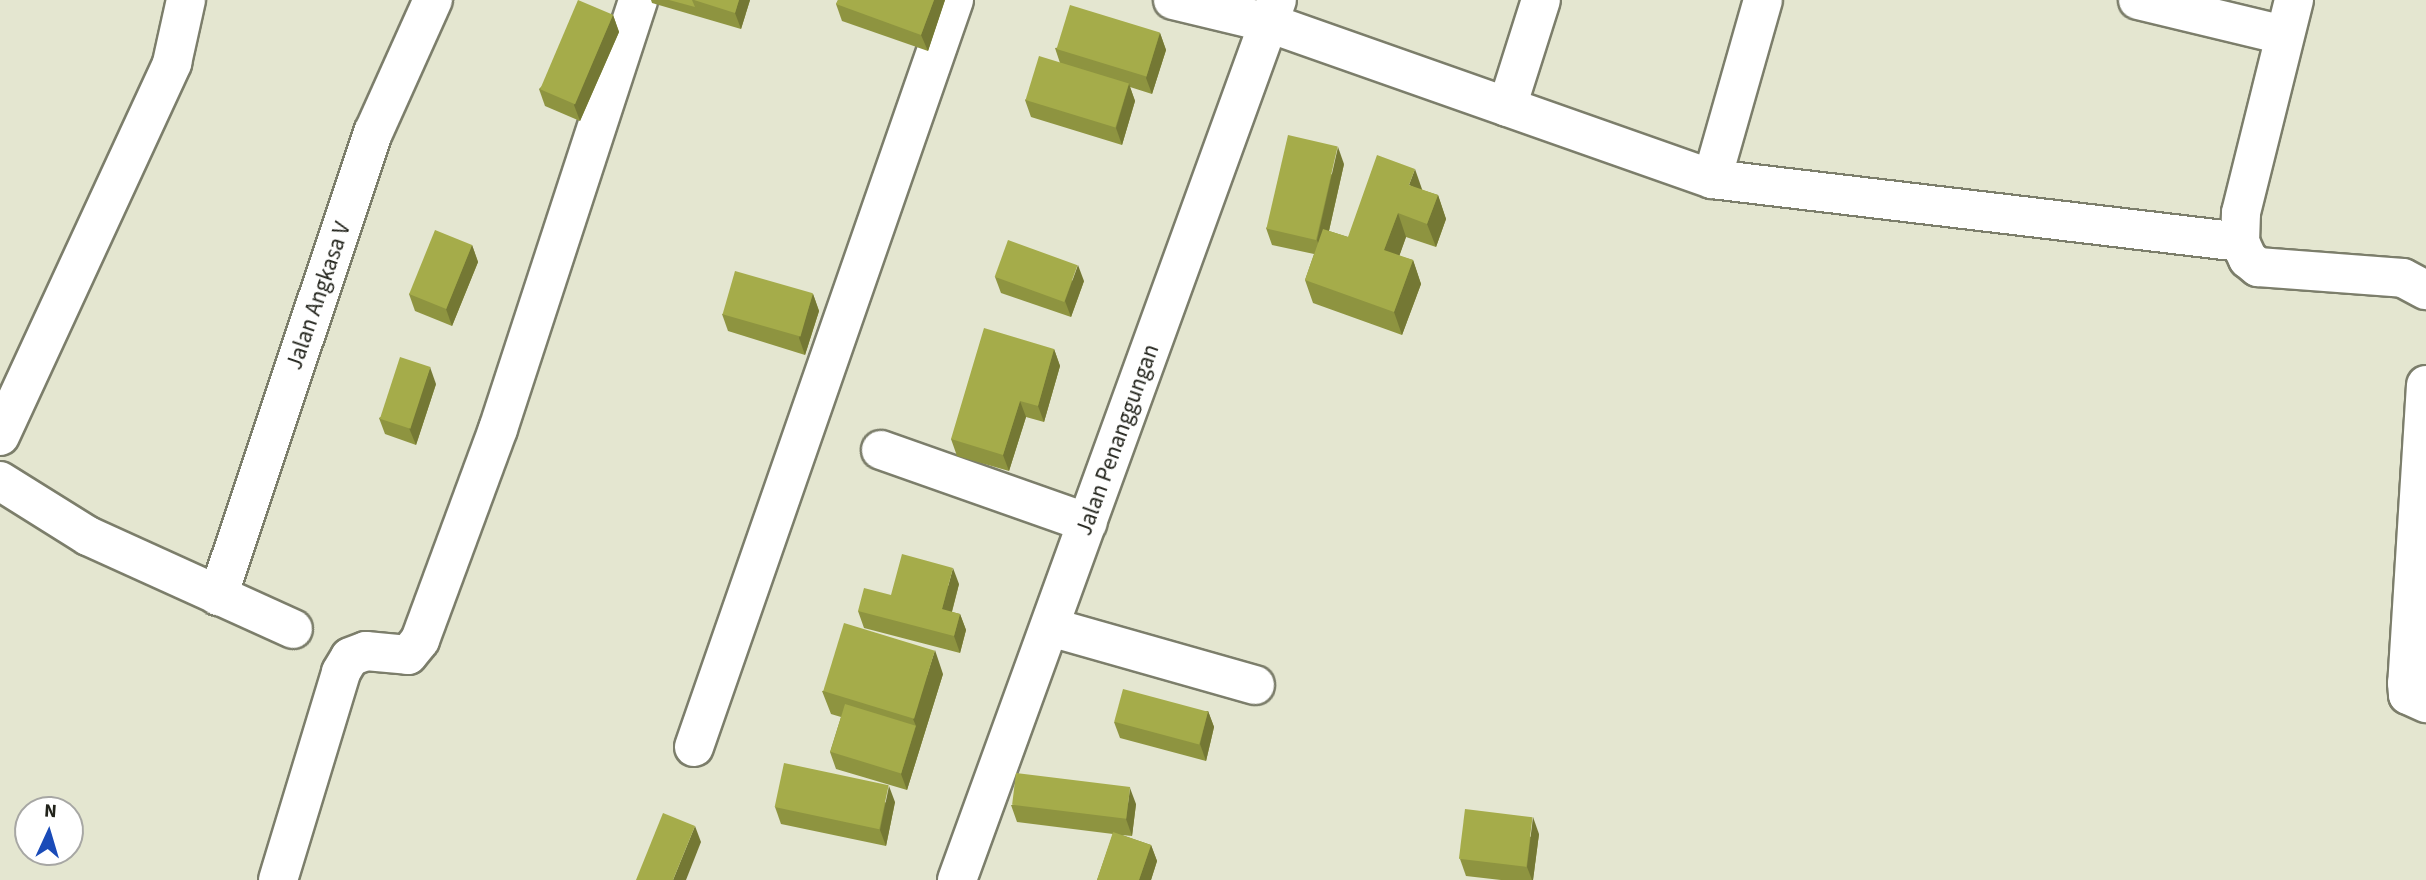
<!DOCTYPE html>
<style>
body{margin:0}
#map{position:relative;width:2426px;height:880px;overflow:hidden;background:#e4e6d0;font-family:"Source Sans 3",sans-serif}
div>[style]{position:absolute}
.roads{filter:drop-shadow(2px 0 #7c7e6b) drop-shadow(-2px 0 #7c7e6b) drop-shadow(0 2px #7c7e6b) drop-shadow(0 -2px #7c7e6b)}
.minor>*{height:38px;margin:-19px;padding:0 19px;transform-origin:19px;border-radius:19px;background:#fff}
.major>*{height:38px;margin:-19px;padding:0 19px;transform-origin:19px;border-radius:19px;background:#fff}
.wall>*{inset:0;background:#8e9440}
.shaded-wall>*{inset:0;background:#747834}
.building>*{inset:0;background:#a5ac4a;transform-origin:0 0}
span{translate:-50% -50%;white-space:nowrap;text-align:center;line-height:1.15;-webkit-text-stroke:6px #fff;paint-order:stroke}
.street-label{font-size:23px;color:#22231b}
.north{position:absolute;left:14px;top:796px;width:70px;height:70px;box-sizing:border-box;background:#fff;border:2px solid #a7a7a4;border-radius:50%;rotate:4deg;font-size:19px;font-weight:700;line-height:28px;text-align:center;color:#22231b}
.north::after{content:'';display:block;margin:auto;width:24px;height:32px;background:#1a4bb8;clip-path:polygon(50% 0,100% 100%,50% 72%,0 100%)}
</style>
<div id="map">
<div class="roads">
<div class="minor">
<i style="left:1173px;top:0;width:99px;rotate:13.5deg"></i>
<i style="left:1269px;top:23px;width:470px;rotate:19.4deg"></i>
<i style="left:1712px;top:179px;width:532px;rotate:6.8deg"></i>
<i style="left:2138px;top:0;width:150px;rotate:13.5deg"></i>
<i style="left:2294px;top:0;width:219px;rotate:104deg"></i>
<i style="left:2241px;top:213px;width:29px;rotate:92deg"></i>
<i style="left:2240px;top:242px;width:19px;rotate:65deg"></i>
<i style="left:2248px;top:259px;width:13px;rotate:39deg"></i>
<i style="left:2258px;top:267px;width:145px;rotate:4.3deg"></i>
<i style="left:2403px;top:278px;width:26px;rotate:28deg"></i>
<i style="left:1507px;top:107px;width:112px;rotate:-72.4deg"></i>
<i style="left:1712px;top:179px;width:186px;rotate:-74.1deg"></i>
<i style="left:2426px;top:385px;width:299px;rotate:93.6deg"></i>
<i style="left:2407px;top:683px;width:12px;rotate:85deg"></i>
<i style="left:2408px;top:695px;width:20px;rotate:24deg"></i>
<i style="left:0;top:436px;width:411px;rotate:-65.2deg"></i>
<i style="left:172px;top:63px;width:65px;rotate:-77.5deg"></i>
<i style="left:881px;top:450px;width:219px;rotate:19.4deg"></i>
<i style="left:0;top:481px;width:104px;rotate:32deg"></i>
<i style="left:88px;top:536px;width:225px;rotate:24.4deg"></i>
<i style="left:218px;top:596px;width:490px;rotate:-71.5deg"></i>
<i style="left:374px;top:131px;width:144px;rotate:-65.8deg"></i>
<i style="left:1050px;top:627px;width:213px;rotate:15.8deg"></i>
<i style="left:694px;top:747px;width:791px;rotate:-70.81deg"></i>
<i style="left:278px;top:880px;width:217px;rotate:-73.1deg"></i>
<i style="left:341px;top:672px;width:17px;rotate:-59deg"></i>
<i style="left:350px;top:657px;width:17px;rotate:-21deg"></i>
<i style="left:366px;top:651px;width:42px;rotate:5.4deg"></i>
<i style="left:408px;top:655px;width:19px;rotate:-51deg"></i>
<i style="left:420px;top:640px;width:225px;rotate:-69.7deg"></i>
<i style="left:498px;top:429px;width:451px;rotate:-71.9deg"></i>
</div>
<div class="major">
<i style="left:957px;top:880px;width:936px;rotate:-70.02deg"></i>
</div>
</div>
<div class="wall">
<i style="clip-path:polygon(651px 0,750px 0,741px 29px,652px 3px)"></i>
<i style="clip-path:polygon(838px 0,945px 0,928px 51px,842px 21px,836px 4px)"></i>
<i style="clip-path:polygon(613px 15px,619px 32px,580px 121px,545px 106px,539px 89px)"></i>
<i style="clip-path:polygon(1160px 33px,1166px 50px,1152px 94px,1130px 87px,1135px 101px,1122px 145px,1031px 117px,1025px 100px,1060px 63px,1055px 48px)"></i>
<i style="clip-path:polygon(1344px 164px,1329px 231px,1348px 237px,1422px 190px,1438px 195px,1446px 219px,1436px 247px,1406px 237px,1399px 256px,1413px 260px,1421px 284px,1402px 335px,1313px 303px,1305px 280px,1314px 254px,1272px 245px,1266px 228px)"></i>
<i style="clip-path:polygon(472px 245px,478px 262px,452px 326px,415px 311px,409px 294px)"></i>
<i style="clip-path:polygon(995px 277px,1084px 281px,1071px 317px,1001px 293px)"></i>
<i style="clip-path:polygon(813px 294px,819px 311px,805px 355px,728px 331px,722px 314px)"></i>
<i style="clip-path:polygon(1054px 349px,1060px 366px,1044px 422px,1026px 417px,1009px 471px,957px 456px,951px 439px)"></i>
<i style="clip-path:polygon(436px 384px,416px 445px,385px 434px,379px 418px)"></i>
<i style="clip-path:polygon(959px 584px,952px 612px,960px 614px,966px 630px,960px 653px,864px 628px,858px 611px,891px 595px)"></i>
<i style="clip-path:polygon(943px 674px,907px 790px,836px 769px,830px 752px,841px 717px,831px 714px,822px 691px)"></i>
<i style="clip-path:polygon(1208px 711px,1214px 727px,1206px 761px,1120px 738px,1114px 722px)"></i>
<i style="clip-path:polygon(895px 802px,886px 846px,781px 824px,775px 807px)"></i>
<i style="clip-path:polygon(1136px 804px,1132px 836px,1122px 835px,1151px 845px,1157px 861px,1151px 880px,1097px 880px,1113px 834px,1017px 822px,1011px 805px)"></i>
<i style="clip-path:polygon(1539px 834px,1533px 880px,1501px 880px,1466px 876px,1460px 859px)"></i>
</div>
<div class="shaded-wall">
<i style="clip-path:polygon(739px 0,750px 0,741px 29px,735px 13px)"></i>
<i style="clip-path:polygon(934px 0,945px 0,928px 51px,921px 35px)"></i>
<i style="clip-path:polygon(613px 15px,619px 32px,580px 121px,574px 105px)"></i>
<i style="clip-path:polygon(1160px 33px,1166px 50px,1152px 94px,1146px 78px)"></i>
<i style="clip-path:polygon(1129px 84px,1135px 101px,1122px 145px,1116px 128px)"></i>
<i style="clip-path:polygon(1338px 147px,1344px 164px,1323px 257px,1317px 240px)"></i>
<i style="clip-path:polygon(1415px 169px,1423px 192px,1409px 185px)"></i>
<i style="clip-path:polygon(1438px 195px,1446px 219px,1436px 247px,1427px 224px)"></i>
<i style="clip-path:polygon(1398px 213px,1406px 237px,1393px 274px,1384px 250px)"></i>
<i style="clip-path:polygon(472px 245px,478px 262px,452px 326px,446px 309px)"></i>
<i style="clip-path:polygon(1413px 260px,1421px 284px,1402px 335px,1394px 312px)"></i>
<i style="clip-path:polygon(1078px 265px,1084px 281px,1071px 317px,1065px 301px)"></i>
<i style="clip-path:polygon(813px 294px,819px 311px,805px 355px,799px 338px)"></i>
<i style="clip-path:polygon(1054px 349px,1060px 366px,1044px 422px,1038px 406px)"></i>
<i style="clip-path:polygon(430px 367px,436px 384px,416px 445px,409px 428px)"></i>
<i style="clip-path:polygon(1020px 401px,1026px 417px,1009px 471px,1003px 455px)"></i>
<i style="clip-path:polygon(953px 568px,959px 584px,948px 626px,942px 609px)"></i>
<i style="clip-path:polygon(960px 614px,966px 630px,960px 653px,954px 636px)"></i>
<i style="clip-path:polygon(935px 650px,943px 674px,907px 790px,901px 774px,916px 726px,913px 719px)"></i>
<i style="clip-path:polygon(1208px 711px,1214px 727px,1206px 761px,1200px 744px)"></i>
<i style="clip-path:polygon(889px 786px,895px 802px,886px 846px,880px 830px)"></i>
<i style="clip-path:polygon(1130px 788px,1136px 804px,1132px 836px,1126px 819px)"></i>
<i style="clip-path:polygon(1533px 817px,1539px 834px,1533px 880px,1532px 880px,1527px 867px)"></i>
<i style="clip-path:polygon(695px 826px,701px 842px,686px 880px,673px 880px)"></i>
<i style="clip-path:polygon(1151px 845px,1157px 861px,1151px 880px,1139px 880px)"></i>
</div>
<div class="building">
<i style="left:578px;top:0;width:38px;height:97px;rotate:23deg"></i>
<i style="clip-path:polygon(669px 0,692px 0,695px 7px)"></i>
<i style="clip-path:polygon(694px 0,739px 0,735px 13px)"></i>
<i style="clip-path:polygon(838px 0,934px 0,921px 35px,836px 4px)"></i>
<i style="left:1070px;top:5px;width:94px;height:46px;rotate:17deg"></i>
<i style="left:1039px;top:56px;width:94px;height:46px;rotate:17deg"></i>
<i style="left:1288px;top:135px;width:51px;height:96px;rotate:13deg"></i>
<i style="clip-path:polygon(1377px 155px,1415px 169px,1409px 185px,1438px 195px,1427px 224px,1398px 213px,1384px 250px,1413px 260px,1394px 312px,1305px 280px,1323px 229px,1348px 237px)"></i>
<i style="left:435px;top:230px;width:40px;height:69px;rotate:22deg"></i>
<i style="left:1008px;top:240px;width:74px;height:39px;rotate:20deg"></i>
<i style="left:735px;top:271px;width:81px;height:45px;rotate:16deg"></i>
<i style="clip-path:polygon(984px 328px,1054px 349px,1038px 406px,1020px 401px,1003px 455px,951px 439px)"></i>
<i style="left:400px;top:357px;width:32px;height:65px;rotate:18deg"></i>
<i style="clip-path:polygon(902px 554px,953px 568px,942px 609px,960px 614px,954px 636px,858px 611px,864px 588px,891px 595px)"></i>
<i style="left:844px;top:623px;width:95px;height:71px;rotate:17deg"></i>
<i style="left:1123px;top:689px;width:88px;height:34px;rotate:15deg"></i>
<i style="left:845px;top:704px;width:74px;height:50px;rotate:17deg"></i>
<i style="left:784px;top:763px;width:107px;height:45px;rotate:12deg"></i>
<i style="left:1016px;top:773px;width:115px;height:32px;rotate:7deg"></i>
<i style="left:1465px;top:809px;width:68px;height:50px;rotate:7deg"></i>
<i style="clip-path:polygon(663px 813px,695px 826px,673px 880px,636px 880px)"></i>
<i style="clip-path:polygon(1113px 832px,1151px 845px,1139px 880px,1097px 880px)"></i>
</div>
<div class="street-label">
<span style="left:319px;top:296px;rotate:-71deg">Jalan Angkasa V</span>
<span style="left:1118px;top:440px;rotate:-70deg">Jalan Penanggungan</span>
</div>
<div class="north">N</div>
</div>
